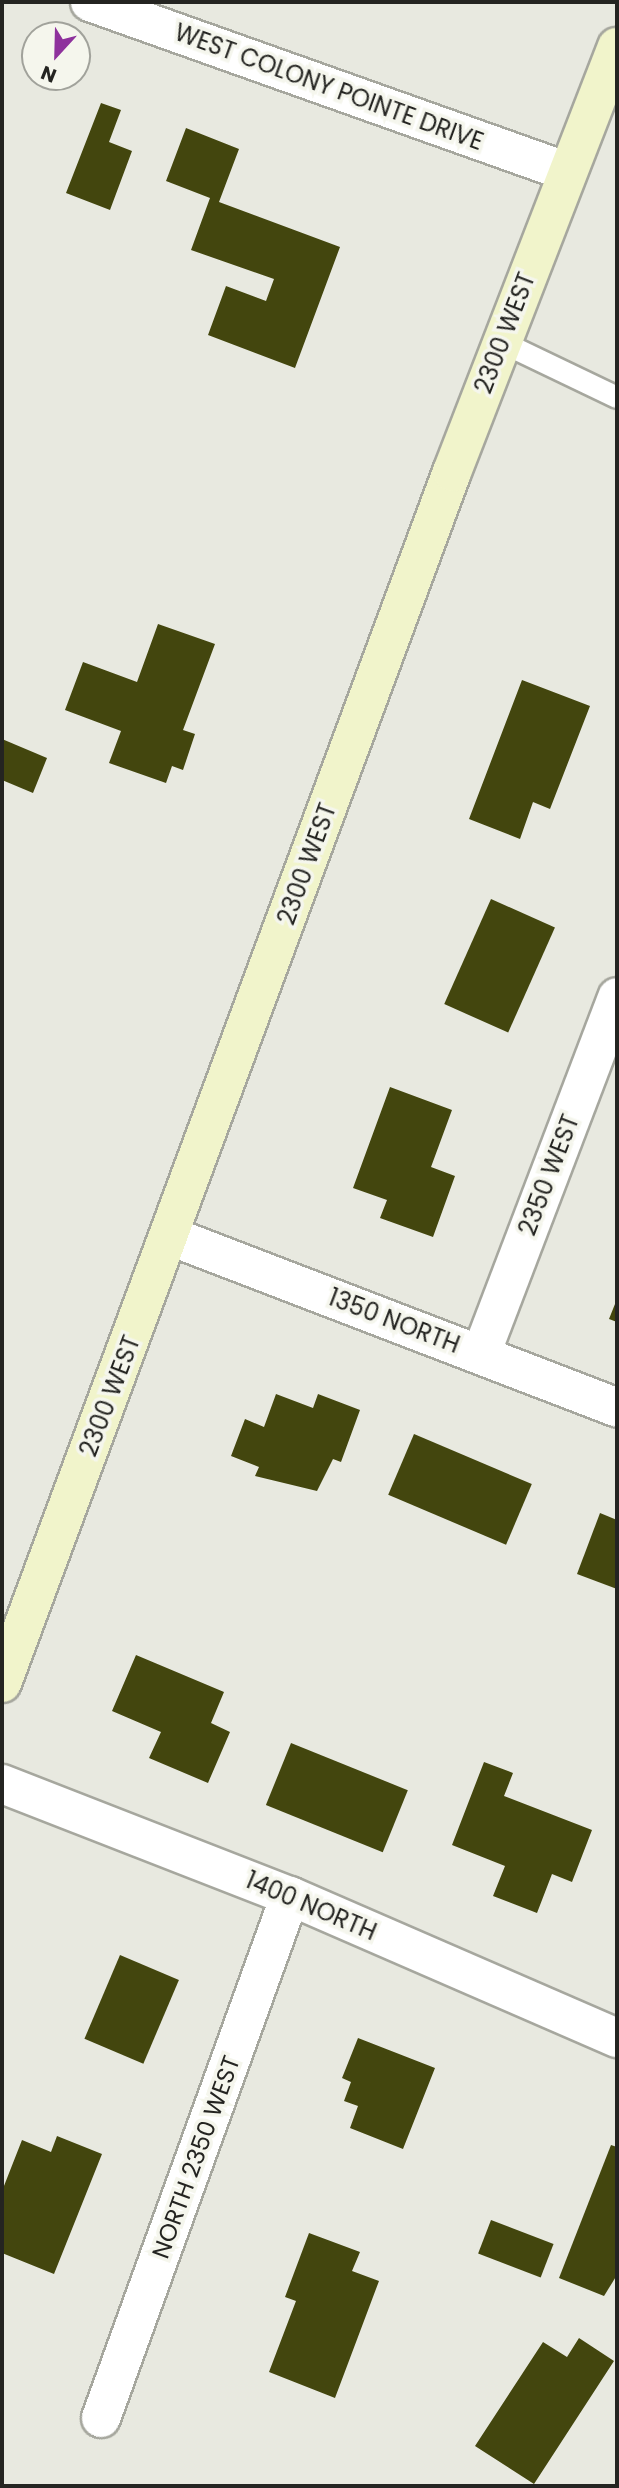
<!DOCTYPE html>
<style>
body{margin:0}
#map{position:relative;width:619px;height:2488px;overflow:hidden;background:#e8e9e0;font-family:Poppins,sans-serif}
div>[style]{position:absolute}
.building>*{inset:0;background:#43460e;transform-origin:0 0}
.roads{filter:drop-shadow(2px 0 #a6a79e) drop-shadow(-2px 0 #a6a79e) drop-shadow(0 2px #a6a79e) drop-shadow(0 -2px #a6a79e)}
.lane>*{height:21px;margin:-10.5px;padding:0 10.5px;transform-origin:10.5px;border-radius:10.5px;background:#fff}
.street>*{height:38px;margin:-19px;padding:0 19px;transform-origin:19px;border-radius:19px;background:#fff}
.secondary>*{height:38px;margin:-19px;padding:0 19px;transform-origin:19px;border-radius:19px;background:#f1f4cb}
span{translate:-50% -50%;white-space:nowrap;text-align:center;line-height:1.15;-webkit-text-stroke:7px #f5f6ed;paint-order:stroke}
.street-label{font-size:24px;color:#242421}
.frame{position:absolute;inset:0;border:4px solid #242421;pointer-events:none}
.north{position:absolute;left:21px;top:21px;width:70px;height:70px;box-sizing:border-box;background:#f5f6ed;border:2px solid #a1a29b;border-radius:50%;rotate:202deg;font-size:19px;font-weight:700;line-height:28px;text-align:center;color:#242421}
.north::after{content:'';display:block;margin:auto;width:24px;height:32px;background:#8e319c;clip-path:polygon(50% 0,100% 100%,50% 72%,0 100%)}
</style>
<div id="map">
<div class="building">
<i style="clip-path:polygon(101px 103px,121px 110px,109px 142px,132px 151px,110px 210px,66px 193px)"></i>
<i style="clip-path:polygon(186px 128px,239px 149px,219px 202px,340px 247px,295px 368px,208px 335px,226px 286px,266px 301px,274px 279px,191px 250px,210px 198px,166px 181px)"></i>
<i style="clip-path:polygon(158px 624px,215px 644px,183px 730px,195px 734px,183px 770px,172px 766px,166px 783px,109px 763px,121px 731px,65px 710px,83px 662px,137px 682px)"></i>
<i style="clip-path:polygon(522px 680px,590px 706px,550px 809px,533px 802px,520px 839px,469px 819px)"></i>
<i style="clip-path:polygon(2px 739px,47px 758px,33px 793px,2px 780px)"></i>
<i style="left:491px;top:899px;width:70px;height:115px;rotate:24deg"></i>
<i style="clip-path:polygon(390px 1087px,452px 1110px,431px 1167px,455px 1176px,433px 1237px,380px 1218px,387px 1200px,353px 1188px)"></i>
<i style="clip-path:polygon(617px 1299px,617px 1322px,609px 1319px)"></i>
<i style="clip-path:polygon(276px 1394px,313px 1408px,318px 1394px,360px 1410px,341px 1462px,333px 1459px,317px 1491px,255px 1476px,259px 1467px,231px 1456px,245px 1419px,264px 1427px)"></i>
<i style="left:414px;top:1434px;width:128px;height:66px;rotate:23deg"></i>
<i style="clip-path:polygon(600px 1513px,617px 1520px,617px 1589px,577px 1574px)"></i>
<i style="clip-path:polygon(136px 1655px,224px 1692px,211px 1723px,230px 1732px,208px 1783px,149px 1758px,161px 1732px,112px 1711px)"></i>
<i style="left:291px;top:1743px;width:126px;height:67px;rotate:22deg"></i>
<i style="clip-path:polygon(484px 1762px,513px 1773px,504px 1796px,592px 1830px,572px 1882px,552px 1874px,537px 1913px,493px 1896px,505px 1866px,452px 1845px)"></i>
<i style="left:120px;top:1955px;width:64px;height:91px;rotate:23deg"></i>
<i style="clip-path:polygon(358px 2038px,435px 2068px,403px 2149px,350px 2128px,358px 2106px,344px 2101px,351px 2082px,342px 2078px)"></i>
<i style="clip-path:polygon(57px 2136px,102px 2154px,54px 2274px,2px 2253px,2px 2191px,22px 2140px,51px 2152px)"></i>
<i style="clip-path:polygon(611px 2145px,617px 2147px,617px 2275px,604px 2296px,559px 2278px)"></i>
<i style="left:491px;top:2220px;width:67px;height:36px;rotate:21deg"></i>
<i style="clip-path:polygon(309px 2233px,360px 2252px,352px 2271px,379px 2281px,335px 2398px,269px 2372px,296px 2301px,285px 2297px)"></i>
<i style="clip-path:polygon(579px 2338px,614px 2361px,534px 2484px,475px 2446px,543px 2342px,567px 2357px)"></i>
</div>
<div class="roads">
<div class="lane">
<i style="left:502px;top:342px;width:127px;rotate:25.6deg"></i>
</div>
<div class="street">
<i style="left:90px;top:2px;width:507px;rotate:19.58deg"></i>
<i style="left:170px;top:1236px;width:479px;rotate:21deg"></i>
<i style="left:481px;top:1354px;width:382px;rotate:-69.1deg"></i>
<i style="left:2px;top:1784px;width:309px;rotate:21.3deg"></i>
<i style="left:290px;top:1896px;width:357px;rotate:23.5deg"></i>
<i style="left:101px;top:2418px;width:555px;rotate:-70.1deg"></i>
</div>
<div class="secondary">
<i style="left:2px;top:1683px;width:1292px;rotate:-69.62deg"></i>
<i style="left:452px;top:472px;width:456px;rotate:-68.8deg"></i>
</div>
</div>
<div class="street-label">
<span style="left:329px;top:87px;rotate:20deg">WEST COLONY POINTE DRIVE</span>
<span style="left:505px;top:333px;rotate:-69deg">2300 WEST</span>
<span style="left:307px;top:864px;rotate:-70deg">2300 WEST</span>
<span style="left:549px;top:1175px;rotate:-69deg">2350 WEST</span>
<span style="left:394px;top:1321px;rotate:21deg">1350 NORTH</span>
<span style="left:110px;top:1396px;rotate:-69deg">2300 WEST</span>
<span style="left:311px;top:1906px;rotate:23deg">1400 NORTH</span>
<span style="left:196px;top:2157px;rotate:-70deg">NORTH 2350 WEST</span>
</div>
<div class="frame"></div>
<div class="north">N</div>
</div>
